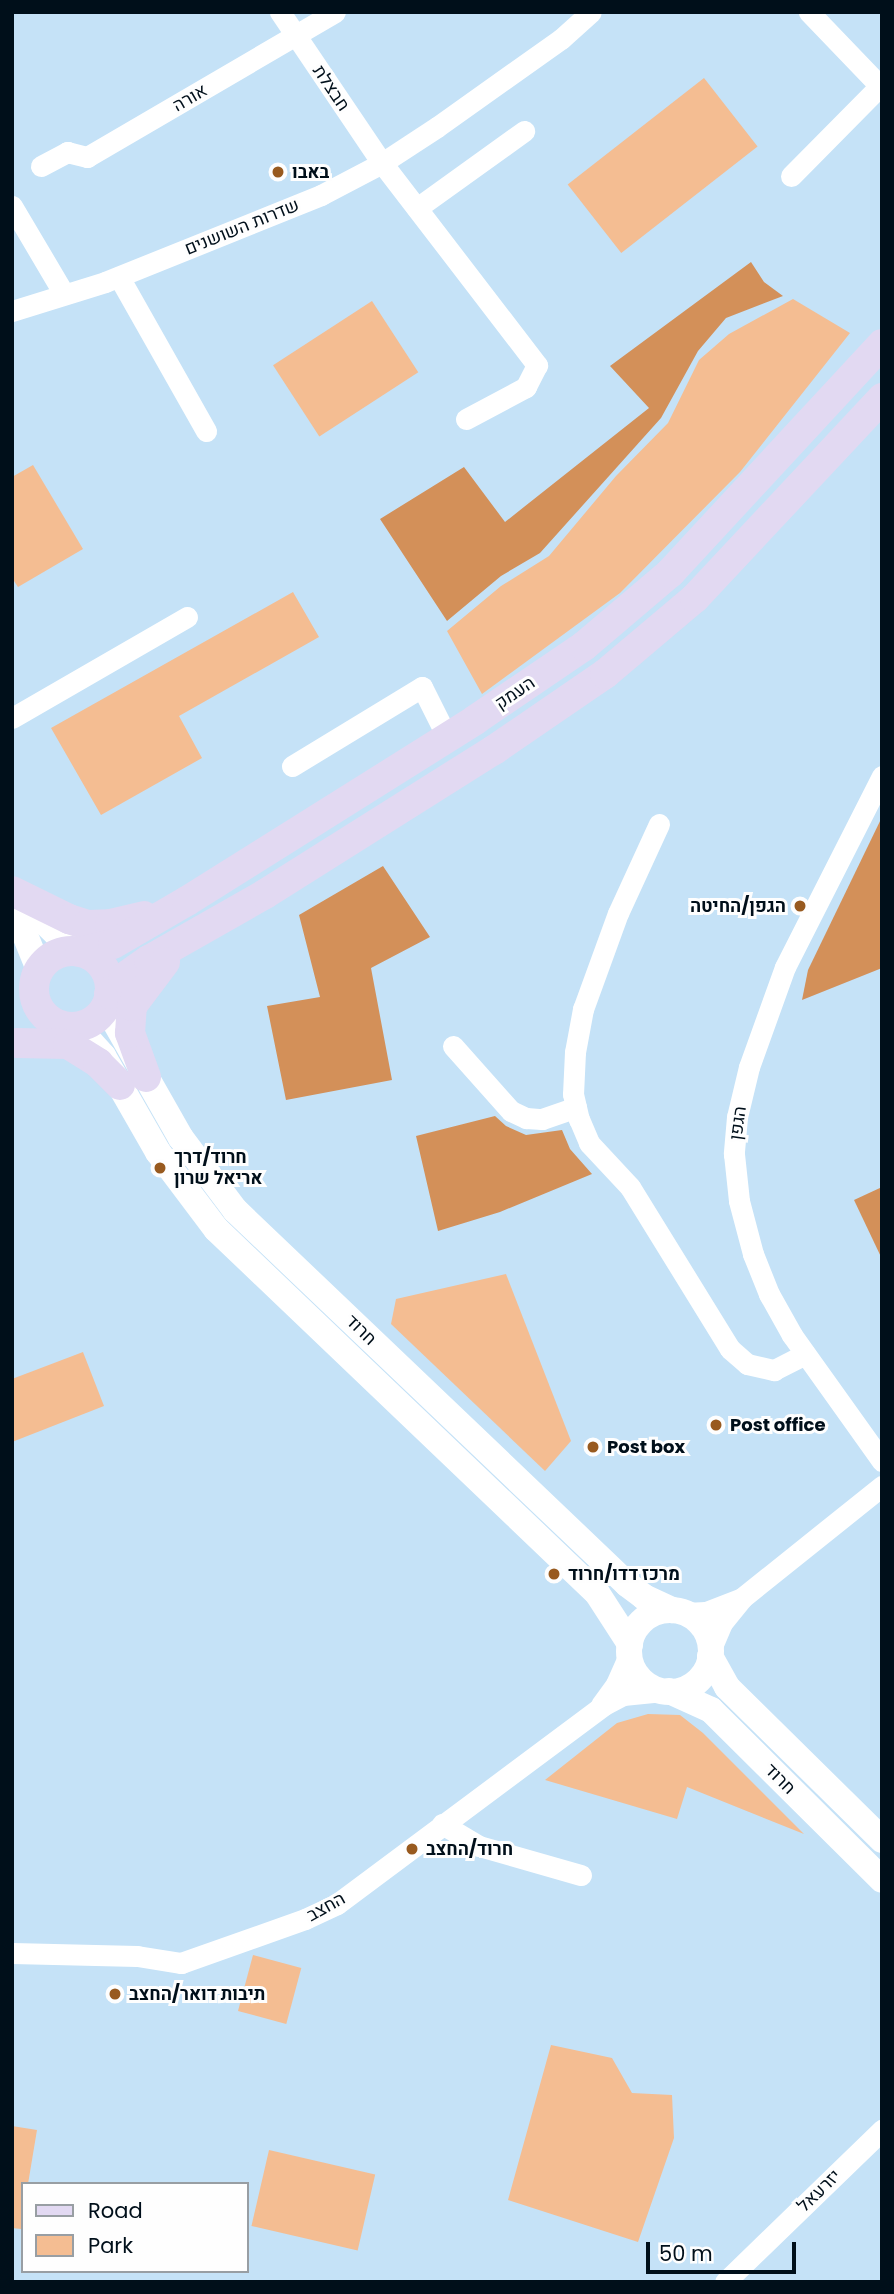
<!DOCTYPE html>
<meta charset="utf-8">
<style>
body{margin:0}
#map{position:relative;width:894px;height:2294px;overflow:hidden;background:#c5e2f7;font-family:Poppins,Heebo,sans-serif}
div>[style]{position:absolute}
.green>*{inset:0;background:#f4bd92;transform-origin:0 0}
.forest>*{inset:0;background:#d39059}
.minor>*{height:21px;margin:-10.5px;padding:0 10.5px;transform-origin:10.5px;border-radius:10.5px;background:#fff}
.tertiary>*{height:26px;margin:-13px;padding:0 13px;transform-origin:13px;border-radius:13px;background:#fff}
.tertiary>.ring{margin:-13px;padding:0;box-sizing:content-box;background:none;border:26px solid #fff;border-radius:50%}
.secondary>*{height:30px;margin:-15px;padding:0 15px;transform-origin:15px;border-radius:15px;background:#e2d9f2}
.secondary>.ring{margin:-15px;padding:0;box-sizing:content-box;background:none;border:30px solid #e2d9f2;border-radius:50%}
.dots>*{width:19px;height:19px;translate:-50% -50%;box-sizing:border-box;border:4px solid #fefefe;border-radius:50%}
span{translate:-50% -50%;white-space:nowrap;text-align:center;line-height:1.15;-webkit-text-stroke:6px #fefefe;paint-order:stroke}
.street-label{font-size:18px;color:#000f1a}
.poi-label{font-size:18px;color:#000f1a;font-weight:700}
.left{translate:0 -50%;text-align:left}
.right{translate:-100% -50%;text-align:right}
.frame{position:absolute;inset:0;border:14px solid #000f1a;pointer-events:none}
.legend{position:absolute;left:21px;top:2182px;width:228px;height:91px;box-sizing:border-box;background:#fefefe;border:2px solid #989ea3;margin:0;padding:9px 12px;list-style:none;font-size:21px;color:#000f1a}
.legend li{display:flex;align-items:center;gap:14px;height:35px}
.legend b{width:35px;border:2px solid #989ea3}
.scale{position:absolute;left:646px;top:2242px;width:150px;height:32px;box-sizing:border-box;border:4px solid #000f1a;border-top:0;padding-left:9px;font-size:21px;line-height:24px;white-space:nowrap;color:#000f1a;-webkit-text-stroke:5px #fefefe;paint-order:stroke}
</style>
<div id="map">
<div class="green">
<i style="left:704px;top:78px;width:87px;height:173px;rotate:52deg"></i>
<i style="clip-path:polygon(793px 299px,850px 333px,740px 472px,620px 593px,482px 694px,447px 631px,501px 586px,549px 556px,616px 476px,668px 423px,699px 360px,729px 334px)"></i>
<i style="left:372px;top:301px;width:85px;height:118px;rotate:57deg"></i>
<i style="clip-path:polygon(33px 465px,83px 549px,18px 587px,12px 578px,12px 477px)"></i>
<i style="clip-path:polygon(293px 592px,319px 637px,179px 716px,202px 758px,101px 815px,51px 728px)"></i>
<i style="clip-path:polygon(506px 1274px,571px 1441px,545px 1471px,391px 1324px,396px 1299px)"></i>
<i style="clip-path:polygon(83px 1352px,104px 1406px,12px 1442px,12px 1379px)"></i>
<i style="clip-path:polygon(648px 1714px,680px 1715px,703px 1733px,804px 1834px,687px 1787px,677px 1819px,545px 1780px,617px 1723px)"></i>
<i style="left:253px;top:1955px;width:50px;height:58px;rotate:15deg"></i>
<i style="clip-path:polygon(551px 2045px,612px 2058px,632px 2093px,672px 2095px,674px 2138px,638px 2242px,508px 2200px)"></i>
<i style="clip-path:polygon(12px 2126px,37px 2130px,28px 2184px,23px 2184px,21px 2229px,12px 2228px)"></i>
<i style="left:269px;top:2150px;width:109px;height:78px;rotate:13deg"></i>
</div>
<div class="forest">
<i style="clip-path:polygon(751px 262px,764px 282px,783px 296px,726px 318px,698px 351px,661px 418px,540px 553px,501px 576px,447px 621px,380px 519px,464px 467px,505px 522px,649px 408px,610px 366px)"></i>
<i style="clip-path:polygon(882px 817px,882px 968px,802px 1000px,808px 970px)"></i>
<i style="clip-path:polygon(383px 866px,430px 937px,371px 968px,392px 1080px,286px 1100px,267px 1006px,320px 997px,299px 915px)"></i>
<i style="clip-path:polygon(495px 1116px,506px 1126px,526px 1135px,562px 1130px,570px 1149px,592px 1174px,500px 1212px,438px 1231px,416px 1136px)"></i>
<i style="clip-path:polygon(882px 1187px,882px 1259px,854px 1200px)"></i>
</div>
<div class="minor">
<i style="left:280px;top:12px;width:182px;rotate:56deg"></i>
<i style="left:382px;top:163px;width:255px;rotate:52.5deg"></i>
<i style="left:537px;top:365px;width:25px;rotate:117deg"></i>
<i style="left:526px;top:387px;width:68px;rotate:151.9deg"></i>
<i style="left:41px;top:166px;width:30px;rotate:-28deg"></i>
<i style="left:67px;top:152px;width:21px;rotate:14deg"></i>
<i style="left:87px;top:157px;width:287px;rotate:-30.3deg"></i>
<i style="left:791px;top:176px;width:127px;rotate:-45.3deg"></i>
<i style="left:880px;top:86px;width:103px;rotate:-133.8deg"></i>
<i style="left:12px;top:206px;width:102px;rotate:59.4deg"></i>
<i style="left:417px;top:208px;width:132px;rotate:-35.7deg"></i>
<i style="left:119px;top:277px;width:177px;rotate:60.5deg"></i>
<i style="left:12px;top:311px;width:97px;rotate:-17.3deg"></i>
<i style="left:105px;top:282px;width:233px;rotate:-21.9deg"></i>
<i style="left:321px;top:195px;width:69px;rotate:-27.7deg"></i>
<i style="left:382px;top:163px;width:66px;rotate:-33.2deg"></i>
<i style="left:437px;top:127px;width:152px;rotate:-35.4deg"></i>
<i style="left:561px;top:39px;width:40px;rotate:-42deg"></i>
<i style="left:12px;top:718px;width:202px;rotate:-30deg"></i>
<i style="left:292px;top:766px;width:152px;rotate:-31.3deg"></i>
<i style="left:422px;top:687px;width:56px;rotate:63.4deg"></i>
<i style="left:882px;top:776px;width:214px;rotate:116.9deg"></i>
<i style="left:785px;top:967px;width:106px;rotate:109.8deg"></i>
<i style="left:749px;top:1067px;width:51px;rotate:103.5deg"></i>
<i style="left:737px;top:1117px;width:37px;rotate:95deg"></i>
<i style="left:734px;top:1154px;width:47px;rotate:83.9deg"></i>
<i style="left:739px;top:1201px;width:55px;rotate:75.2deg"></i>
<i style="left:753px;top:1254px;width:43px;rotate:68.2deg"></i>
<i style="left:769px;top:1294px;width:47px;rotate:60.7deg"></i>
<i style="left:792px;top:1335px;width:155px;rotate:54.5deg"></i>
<i style="left:659px;top:824px;width:98px;rotate:114.7deg"></i>
<i style="left:618px;top:913px;width:102px;rotate:110deg"></i>
<i style="left:583px;top:1009px;width:44px;rotate:100.5deg"></i>
<i style="left:575px;top:1052px;width:42px;rotate:92.7deg"></i>
<i style="left:573px;top:1094px;width:26px;rotate:77deg"></i>
<i style="left:579px;top:1119px;width:26px;rotate:67deg"></i>
<i style="left:589px;top:1143px;width:60px;rotate:47deg"></i>
<i style="left:630px;top:1187px;width:190px;rotate:58.3deg"></i>
<i style="left:730px;top:1349px;width:23px;rotate:41deg"></i>
<i style="left:747px;top:1364px;width:28px;rotate:13deg"></i>
<i style="left:774px;top:1370px;width:35px;rotate:-27deg"></i>
<i style="left:453px;top:1046px;width:87px;rotate:48.3deg"></i>
<i style="left:511px;top:1111px;width:17px;rotate:25deg"></i>
<i style="left:526px;top:1118px;width:16px;rotate:4deg"></i>
<i style="left:542px;top:1119px;width:36px;rotate:-19deg"></i>
<i style="left:685px;top:1613px;width:21px;rotate:-3deg"></i>
<i style="left:706px;top:1612px;width:36px;rotate:-21deg"></i>
<i style="left:711px;top:1649px;width:28px;rotate:-67deg"></i>
<i style="left:722px;top:1623px;width:32px;rotate:-51deg"></i>
<i style="left:742px;top:1598px;width:179px;rotate:-38.7deg"></i>
<i style="left:601px;top:1705px;width:26px;rotate:-54deg"></i>
<i style="left:616px;top:1684px;width:32px;rotate:-66deg"></i>
<i style="left:442px;top:1824px;width:43px;rotate:30.7deg"></i>
<i style="left:479px;top:1846px;width:106px;rotate:15.9deg"></i>
<i style="left:12px;top:1953px;width:125px;rotate:1.4deg"></i>
<i style="left:137px;top:1956px;width:45px;rotate:9deg"></i>
<i style="left:181px;top:1963px;width:132px;rotate:-19.5deg"></i>
<i style="left:305px;top:1919px;width:35px;rotate:-25deg"></i>
<i style="left:337px;top:1904px;width:333px;rotate:-36.7deg"></i>
<i style="left:604px;top:1705px;width:21px;rotate:-28deg"></i>
<i style="left:623px;top:1695px;width:40px;rotate:-5.7deg"></i>
<i style="left:725px;top:2282px;width:219px;rotate:-44.1deg"></i>
</div>
<div class="tertiary">
<i style="left:18px;top:896px;width:78px;rotate:44.5deg"></i>
<i style="left:12px;top:915px;width:24px;rotate:57deg"></i>
<i style="left:25px;top:935px;width:38px;rotate:68deg"></i>
<i style="left:108px;top:1001px;width:22px;rotate:72deg"></i>
<i style="left:115px;top:1022px;width:133px;rotate:60.4deg"></i>
<i style="left:181px;top:1138px;width:90px;rotate:53.1deg"></i>
<i style="left:235px;top:1210px;width:542px;rotate:43.65deg"></i>
<i style="left:627px;top:1584px;width:21px;rotate:37deg"></i>
<i style="left:644px;top:1597px;width:31px;rotate:25deg"></i>
<i style="left:77px;top:1027px;width:39px;rotate:48deg"></i>
<i style="left:103px;top:1056px;width:111px;rotate:60.2deg"></i>
<i style="left:158px;top:1152px;width:96px;rotate:53deg"></i>
<i style="left:216px;top:1229px;width:527px;rotate:43.69deg"></i>
<i style="left:597px;top:1593px;width:61px;rotate:57.1deg"></i>
<i class="ring" style="left:629px;top:1610px;width:56px;height:56px"></i>
<i style="left:710px;top:1656px;width:35px;rotate:61deg"></i>
<i style="left:727px;top:1687px;width:218px;rotate:44.6deg"></i>
<i style="left:669px;top:1691px;width:46px;rotate:24.3deg"></i>
<i style="left:711px;top:1710px;width:241px;rotate:44.8deg"></i>
</div>
<div class="secondary">
<i style="left:12px;top:891px;width:64px;rotate:26.2deg"></i>
<i style="left:69px;top:919px;width:19px;rotate:18deg"></i>
<i style="left:87px;top:925px;width:23px;rotate:-2deg"></i>
<i style="left:110px;top:924px;width:35px;rotate:-13deg"></i>
<i class="ring" style="left:34px;top:951px;width:46px;height:46px"></i>
<i style="left:80px;top:952px;width:34px;rotate:-14deg"></i>
<i style="left:113px;top:944px;width:86px;rotate:-30.2deg"></i>
<i style="left:187px;top:901px;width:340px;rotate:-32.1deg"></i>
<i style="left:475px;top:720px;width:132px;rotate:-34.2deg"></i>
<i style="left:584px;top:646px;width:113px;rotate:-40.3deg"></i>
<i style="left:670px;top:573px;width:312px;rotate:-47.2deg"></i>
<i style="left:109px;top:994px;width:21px;rotate:-49deg"></i>
<i style="left:123px;top:978px;width:32px;rotate:-35deg"></i>
<i style="left:149px;top:960px;width:133px;rotate:-29.6deg"></i>
<i style="left:265px;top:894px;width:271px;rotate:-32.2deg"></i>
<i style="left:494px;top:750px;width:135px;rotate:-34.4deg"></i>
<i style="left:605px;top:674px;width:118px;rotate:-40.2deg"></i>
<i style="left:695px;top:598px;width:274px;rotate:-46.9deg"></i>
<i style="left:17px;top:1043px;width:51px;rotate:1.1deg"></i>
<i style="left:68px;top:1044px;width:36px;rotate:32deg"></i>
<i style="left:98px;top:1063px;width:31px;rotate:45deg"></i>
<i style="left:146px;top:1077px;width:47px;rotate:-110deg"></i>
<i style="left:130px;top:1033px;width:27px;rotate:-86deg"></i>
<i style="left:132px;top:1006px;width:55px;rotate:-53.1deg"></i>
</div>
<div class="dots">
<i style="left:278px;top:172px;background:#985a1f"></i>
<i style="left:800px;top:906px;background:#985a1f"></i>
<i style="left:160px;top:1168px;background:#985a1f"></i>
<i style="left:716px;top:1425px;background:#985a1f"></i>
<i style="left:593px;top:1447px;background:#985a1f"></i>
<i style="left:554px;top:1574px;background:#985a1f"></i>
<i style="left:412px;top:1849px;background:#985a1f"></i>
<i style="left:115px;top:1994px;background:#985a1f"></i>
</div>
<div class="street-label">
<span style="left:331px;top:88px;rotate:56deg">חבצלת</span>
<span style="left:190px;top:98px;rotate:-30deg">אורה</span>
<span style="left:242px;top:227px;rotate:-22deg">שדרות השושנים</span>
<span style="left:515px;top:693px;rotate:-34deg">העמק</span>
<span style="left:738px;top:1123px;rotate:-82deg">הגפן</span>
<span style="left:361px;top:1330px;rotate:44deg">חרוד</span>
<span style="left:780px;top:1779px;rotate:45deg">חרוד</span>
<span style="left:326px;top:1907px;rotate:-29deg">החצב</span>
<span style="left:819px;top:2191px;rotate:-44deg">יזרעאל</span>
</div>
<div class="poi-label">
<span class="left" style="left:292px;top:172px">באבו</span>
<span class="right" style="left:786px;top:906px">הגפן/החיטה</span>
<span class="left" style="left:174px;top:1168px">חרוד/דרך<br>אריאל שרון</span>
<span class="left" style="left:730px;top:1425px">Post office</span>
<span class="left" style="left:607px;top:1447px">Post box</span>
<span class="left" style="left:568px;top:1574px">מרכז דדו/חרוד</span>
<span class="left" style="left:426px;top:1849px">חרוד/החצב</span>
<span class="left" style="left:129px;top:1994px">תיבות דואר/החצב</span>
</div>
<div class="frame"></div>
<ul class="legend">
<li><b style="height:9px;background:#e2d9f2"></b>Road</li>
<li><b style="height:19px;background:#f4bd92"></b>Park</li>
</ul>
<div class="scale">50 m</div>
</div>
